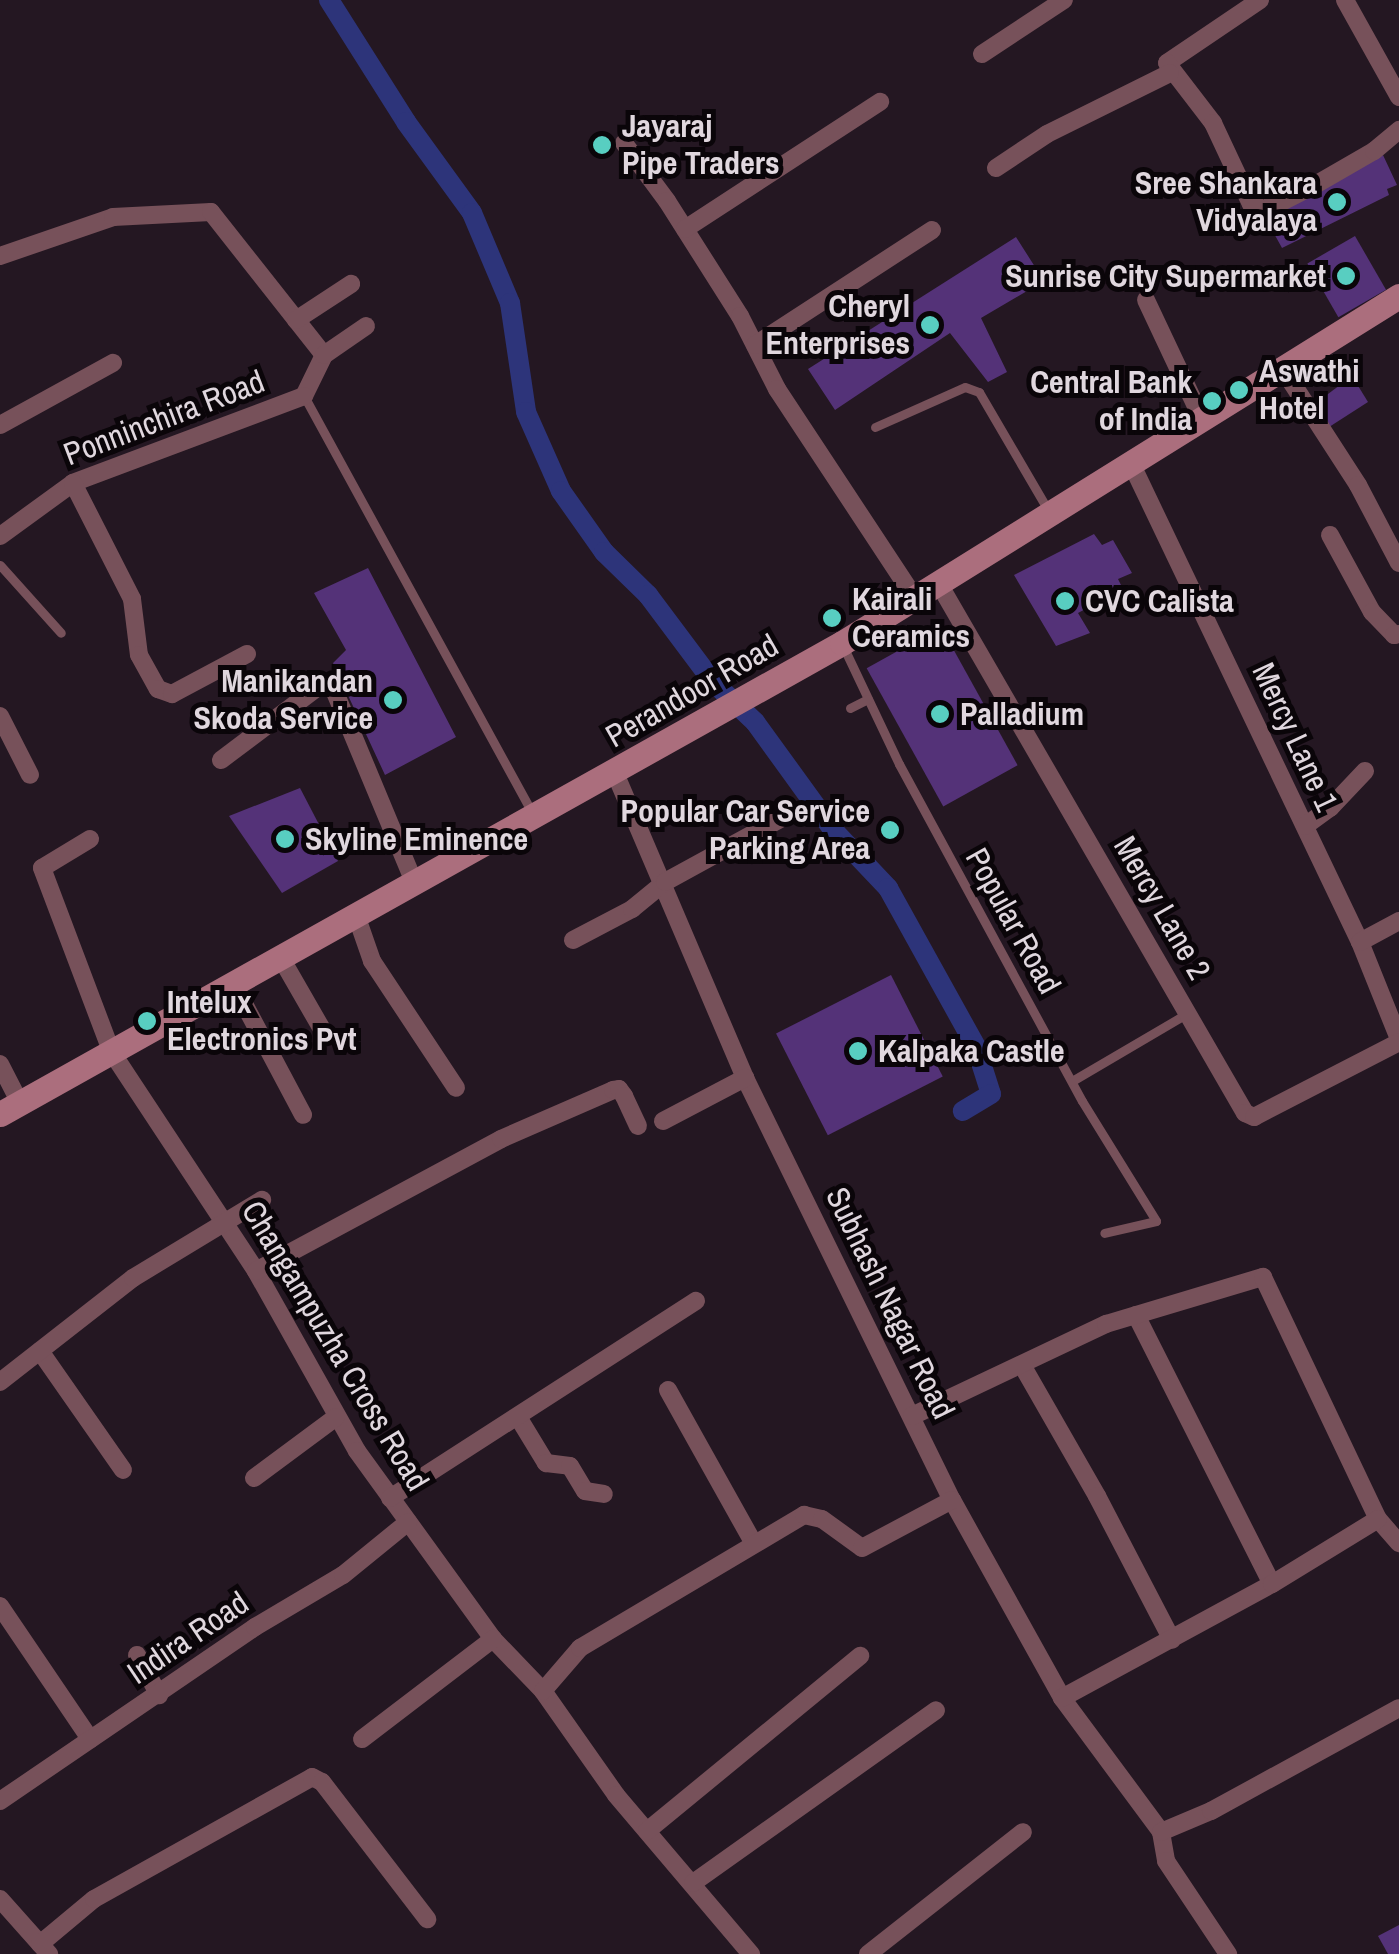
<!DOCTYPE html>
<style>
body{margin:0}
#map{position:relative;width:1399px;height:1954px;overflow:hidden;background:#241722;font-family:"Archivo Narrow",sans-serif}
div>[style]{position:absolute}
.canal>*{height:20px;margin:-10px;padding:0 10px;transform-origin:10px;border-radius:10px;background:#2d347a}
.building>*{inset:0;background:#543278;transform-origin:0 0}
.service>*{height:9px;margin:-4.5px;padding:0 4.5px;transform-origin:4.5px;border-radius:4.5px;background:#77515a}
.minor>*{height:18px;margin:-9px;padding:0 9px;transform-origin:9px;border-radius:9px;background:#77515a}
.secondary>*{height:25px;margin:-12.5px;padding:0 12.5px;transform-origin:12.5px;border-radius:12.5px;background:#ab6e7d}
.dots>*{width:28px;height:28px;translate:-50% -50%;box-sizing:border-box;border:5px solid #0a0509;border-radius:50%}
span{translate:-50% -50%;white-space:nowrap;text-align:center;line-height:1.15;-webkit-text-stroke:10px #0a0509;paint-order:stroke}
.poi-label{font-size:32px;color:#e0d7de;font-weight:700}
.left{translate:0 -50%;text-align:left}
.right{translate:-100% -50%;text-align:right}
.street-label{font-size:32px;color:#e0d7de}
</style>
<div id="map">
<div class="canal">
<i style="left:329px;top:0;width:144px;rotate:57.7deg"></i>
<i style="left:406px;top:122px;width:112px;rotate:54deg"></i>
<i style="left:472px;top:213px;width:98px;rotate:67.1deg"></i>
<i style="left:510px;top:303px;width:110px;rotate:81.6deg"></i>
<i style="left:526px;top:412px;width:86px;rotate:66.1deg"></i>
<i style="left:561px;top:491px;width:75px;rotate:54.8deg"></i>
<i style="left:604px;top:552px;width:62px;rotate:44.3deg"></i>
<i style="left:648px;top:595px;width:109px;rotate:53.2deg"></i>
<i style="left:713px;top:682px;width:58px;rotate:43.6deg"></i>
<i style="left:755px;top:722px;width:135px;rotate:54.1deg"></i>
<i style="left:834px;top:831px;width:79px;rotate:46.5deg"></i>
<i style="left:888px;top:888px;width:182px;rotate:61deg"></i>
<i style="left:976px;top:1047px;width:49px;rotate:72.3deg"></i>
<i style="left:991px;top:1094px;width:33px;rotate:149deg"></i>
</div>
<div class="building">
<i style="clip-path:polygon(1383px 155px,1397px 185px,1387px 189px,1389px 195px,1282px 248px,1266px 219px)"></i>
<i style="left:1355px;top:236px;width:62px;height:55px;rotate:60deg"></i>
<i style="clip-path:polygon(1016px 237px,1044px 281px,981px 318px,1007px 372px,988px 382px,950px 333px,835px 410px,808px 369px)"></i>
<i style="clip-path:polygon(1352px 376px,1368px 402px,1326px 429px,1312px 406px)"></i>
<i style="clip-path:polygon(1094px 534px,1102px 545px,1113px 540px,1132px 573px,1118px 579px,1123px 589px,1078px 613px,1090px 633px,1056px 646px,1014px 575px)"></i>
<i style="clip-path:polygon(368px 568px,456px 737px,385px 775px,333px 663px,346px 650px,314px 593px)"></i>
<i style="left:941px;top:627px;width:158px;height:85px;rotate:61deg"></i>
<i style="clip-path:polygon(300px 788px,338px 861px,282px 893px,229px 816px)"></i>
<i style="left:891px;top:975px;width:114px;height:129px;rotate:63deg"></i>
<i style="clip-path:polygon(1399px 1925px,1399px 1954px,1388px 1954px,1378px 1936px)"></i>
</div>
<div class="service">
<i style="left:304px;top:396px;width:474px;rotate:61.3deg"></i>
<i style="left:875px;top:427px;width:98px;rotate:-24deg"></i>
<i style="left:965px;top:387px;width:15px;rotate:20deg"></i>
<i style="left:979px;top:392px;width:139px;rotate:59.7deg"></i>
<i style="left:0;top:565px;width:91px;rotate:48.1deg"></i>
<i style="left:843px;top:646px;width:131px;rotate:64.6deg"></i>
<i style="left:899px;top:764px;width:383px;rotate:61.5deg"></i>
<i style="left:1082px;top:1101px;width:141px;rotate:58.3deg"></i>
<i style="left:1156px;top:1221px;width:53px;rotate:167deg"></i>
<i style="left:850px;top:708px;width:20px;rotate:-27deg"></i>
<i style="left:1072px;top:1081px;width:134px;rotate:-30.4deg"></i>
</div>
<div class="minor">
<i style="left:1260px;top:0;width:112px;rotate:145.9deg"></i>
<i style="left:1167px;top:63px;width:76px;rotate:52.5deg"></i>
<i style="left:1213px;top:123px;width:89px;rotate:64.9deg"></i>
<i style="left:1251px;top:204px;width:19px;rotate:12deg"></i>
<i style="left:1270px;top:208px;width:51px;rotate:-27.1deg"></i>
<i style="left:1315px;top:185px;width:68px;rotate:-30deg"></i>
<i style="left:1374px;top:151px;width:33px;rotate:-40deg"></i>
<i style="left:1345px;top:0;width:111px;rotate:60.9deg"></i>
<i style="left:982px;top:54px;width:98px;rotate:-33.4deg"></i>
<i style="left:624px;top:143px;width:72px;rotate:53.4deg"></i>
<i style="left:667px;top:201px;width:136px;rotate:57.6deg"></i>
<i style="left:740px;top:316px;width:82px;rotate:63.1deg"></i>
<i style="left:777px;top:389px;width:250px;rotate:56.6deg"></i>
<i style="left:996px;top:168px;width:61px;rotate:-33.7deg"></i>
<i style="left:1047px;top:134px;width:137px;rotate:-26.4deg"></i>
<i style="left:685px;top:229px;width:233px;rotate:-33.1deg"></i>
<i style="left:0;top:256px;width:120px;rotate:-19deg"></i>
<i style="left:113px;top:217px;width:98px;rotate:-2.9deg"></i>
<i style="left:211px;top:212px;width:182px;rotate:51.7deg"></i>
<i style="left:324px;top:355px;width:46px;rotate:116deg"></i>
<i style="left:304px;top:396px;width:247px;rotate:159.4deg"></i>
<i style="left:73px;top:483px;width:90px;rotate:144deg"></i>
<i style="left:1146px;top:300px;width:132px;rotate:64.8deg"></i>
<i style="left:296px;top:320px;width:66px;rotate:-33.2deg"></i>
<i style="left:755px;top:345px;width:211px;rotate:-33deg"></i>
<i style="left:324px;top:355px;width:51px;rotate:-34.6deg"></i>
<i style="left:1283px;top:369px;width:138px;rotate:57.1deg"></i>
<i style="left:1358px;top:485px;width:88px;rotate:62.3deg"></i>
<i style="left:0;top:425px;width:129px;rotate:-28.8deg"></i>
<i style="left:1131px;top:463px;width:531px;rotate:64.45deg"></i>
<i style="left:1360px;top:942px;width:105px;rotate:68.1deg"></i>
<i style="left:73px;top:483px;width:130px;rotate:63deg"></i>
<i style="left:132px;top:599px;width:56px;rotate:82.9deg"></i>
<i style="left:139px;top:655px;width:39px;rotate:61deg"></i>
<i style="left:158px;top:689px;width:15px;rotate:20deg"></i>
<i style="left:172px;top:694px;width:85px;rotate:-28.1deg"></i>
<i style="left:1330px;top:535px;width:88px;rotate:61.4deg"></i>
<i style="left:1372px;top:612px;width:32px;rotate:46deg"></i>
<i style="left:1394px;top:635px;width:5px;rotate:-11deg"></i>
<i style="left:939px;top:584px;width:611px;rotate:59.95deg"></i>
<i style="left:1245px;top:1113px;width:10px;rotate:24deg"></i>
<i style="left:1254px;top:1117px;width:163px;rotate:-27.3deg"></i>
<i style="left:0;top:716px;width:66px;rotate:63deg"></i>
<i style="left:221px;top:760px;width:128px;rotate:-37deg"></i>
<i style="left:323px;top:683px;width:9px;rotate:13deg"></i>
<i style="left:332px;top:685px;width:213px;rotate:67.4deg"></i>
<i style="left:615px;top:773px;width:332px;rotate:66.9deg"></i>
<i style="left:745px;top:1078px;width:470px;rotate:63.9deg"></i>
<i style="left:952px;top:1500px;width:227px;rotate:60.9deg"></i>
<i style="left:1062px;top:1698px;width:167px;rotate:53.5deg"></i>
<i style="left:1161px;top:1832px;width:29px;rotate:80deg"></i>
<i style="left:1166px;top:1861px;width:112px;rotate:56.3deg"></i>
<i style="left:1305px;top:826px;width:31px;rotate:-36deg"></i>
<i style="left:1330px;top:808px;width:51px;rotate:-46.6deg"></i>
<i style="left:90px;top:839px;width:56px;rotate:148.9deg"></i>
<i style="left:42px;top:868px;width:196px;rotate:69.3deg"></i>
<i style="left:111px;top:1051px;width:263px;rotate:56.6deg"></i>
<i style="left:256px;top:1271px;width:206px;rotate:60.7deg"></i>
<i style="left:357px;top:1451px;width:232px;rotate:54.1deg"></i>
<i style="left:493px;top:1639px;width:72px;rotate:46.1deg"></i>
<i style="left:543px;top:1691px;width:127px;rotate:54.9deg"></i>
<i style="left:616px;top:1795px;width:209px;rotate:49.7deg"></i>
<i style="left:356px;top:915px;width:49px;rotate:70.8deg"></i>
<i style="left:372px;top:961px;width:152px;rotate:56.5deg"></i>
<i style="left:573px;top:940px;width:67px;rotate:-27.7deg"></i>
<i style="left:632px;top:909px;width:43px;rotate:-39.3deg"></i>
<i style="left:665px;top:882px;width:141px;rotate:-28.7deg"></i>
<i style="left:1360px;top:942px;width:44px;rotate:-28.3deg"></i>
<i style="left:281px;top:958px;width:84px;rotate:60.1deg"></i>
<i style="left:234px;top:985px;width:147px;rotate:62deg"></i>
<i style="left:0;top:1064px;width:44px;rotate:62.9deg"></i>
<i style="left:663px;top:1121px;width:93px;rotate:-27.7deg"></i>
<i style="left:256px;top:1271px;width:278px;rotate:-28.3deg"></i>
<i style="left:501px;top:1139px;width:122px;rotate:-23.6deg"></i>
<i style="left:613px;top:1090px;width:6px;rotate:-9deg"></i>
<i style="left:619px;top:1089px;width:9px;rotate:54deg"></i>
<i style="left:624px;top:1096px;width:33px;rotate:65deg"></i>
<i style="left:1136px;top:1315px;width:301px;rotate:63.2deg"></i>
<i style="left:40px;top:1351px;width:145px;rotate:55.1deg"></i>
<i style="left:1022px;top:1365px;width:151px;rotate:60.2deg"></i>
<i style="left:1097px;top:1496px;width:162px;rotate:62.5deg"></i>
<i style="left:0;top:1382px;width:169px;rotate:-38deg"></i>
<i style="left:133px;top:1278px;width:151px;rotate:-31.2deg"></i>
<i style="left:668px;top:1390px;width:174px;rotate:60.8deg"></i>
<i style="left:912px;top:1416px;width:215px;rotate:-25.4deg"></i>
<i style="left:1106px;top:1324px;width:164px;rotate:-16.7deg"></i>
<i style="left:1263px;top:1277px;width:268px;rotate:64.6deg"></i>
<i style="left:1378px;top:1519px;width:32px;rotate:49deg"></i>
<i style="left:518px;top:1417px;width:54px;rotate:58.7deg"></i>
<i style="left:546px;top:1463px;width:24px;rotate:7deg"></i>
<i style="left:570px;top:1466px;width:29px;rotate:59deg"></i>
<i style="left:585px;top:1491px;width:19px;rotate:9deg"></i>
<i style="left:254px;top:1478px;width:102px;rotate:-36.6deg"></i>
<i style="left:390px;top:1498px;width:364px;rotate:-32.8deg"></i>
<i style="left:0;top:1606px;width:161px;rotate:55.9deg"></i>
<i style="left:137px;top:1655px;width:46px;rotate:61.2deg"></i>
<i style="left:543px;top:1691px;width:57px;rotate:-49.3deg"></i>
<i style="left:580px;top:1648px;width:261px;rotate:-30.7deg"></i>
<i style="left:804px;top:1515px;width:18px;rotate:13deg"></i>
<i style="left:822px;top:1519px;width:49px;rotate:35.9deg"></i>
<i style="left:862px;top:1548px;width:102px;rotate:-28.1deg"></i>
<i style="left:1062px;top:1698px;width:239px;rotate:-28.5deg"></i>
<i style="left:1272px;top:1584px;width:124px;rotate:-31.5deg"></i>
<i style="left:362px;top:1739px;width:165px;rotate:-37.4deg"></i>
<i style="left:0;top:1801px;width:309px;rotate:-34.3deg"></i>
<i style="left:255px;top:1627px;width:102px;rotate:-30.6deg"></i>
<i style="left:343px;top:1575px;width:84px;rotate:-39.2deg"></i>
<i style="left:647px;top:1831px;width:276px;rotate:-39.4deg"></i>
<i style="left:1161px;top:1832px;width:54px;rotate:-22.8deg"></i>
<i style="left:1211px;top:1811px;width:214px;rotate:-28.7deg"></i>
<i style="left:693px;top:1883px;width:298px;rotate:-35.4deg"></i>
<i style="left:0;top:1899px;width:74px;rotate:48.3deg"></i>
<i style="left:40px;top:1944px;width:70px;rotate:-39.8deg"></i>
<i style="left:94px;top:1899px;width:250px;rotate:-29.2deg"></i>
<i style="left:312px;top:1777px;width:11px;rotate:27deg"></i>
<i style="left:322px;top:1782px;width:173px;rotate:52.5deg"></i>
<i style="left:868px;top:1954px;width:197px;rotate:-38.2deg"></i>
</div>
<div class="secondary">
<i style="left:0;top:1114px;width:965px;rotate:-29.22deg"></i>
<i style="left:842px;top:643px;width:656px;rotate:-31.92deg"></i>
</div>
<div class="dots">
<i style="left:602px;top:145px;background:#58cec1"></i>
<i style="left:1337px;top:202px;background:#58cec1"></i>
<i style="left:1346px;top:276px;background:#58cec1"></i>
<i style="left:930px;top:325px;background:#58cec1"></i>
<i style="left:1239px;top:390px;background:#58cec1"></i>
<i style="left:1212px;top:401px;background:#58cec1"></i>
<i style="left:1065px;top:601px;background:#58cec1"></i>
<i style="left:832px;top:618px;background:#58cec1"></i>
<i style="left:393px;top:700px;background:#58cec1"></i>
<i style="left:940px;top:714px;background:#58cec1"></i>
<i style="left:890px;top:830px;background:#58cec1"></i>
<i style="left:285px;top:839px;background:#58cec1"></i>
<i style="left:147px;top:1021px;background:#58cec1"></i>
<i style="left:858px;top:1051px;background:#58cec1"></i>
</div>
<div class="poi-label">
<span class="left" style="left:622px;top:145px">Jayaraj<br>Pipe Traders</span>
<span class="right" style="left:1317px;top:202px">Sree Shankara<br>Vidyalaya</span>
<span class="right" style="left:1326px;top:276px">Sunrise City Supermarket</span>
<span class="right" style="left:910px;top:325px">Cheryl<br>Enterprises</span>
<span class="left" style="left:1259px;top:390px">Aswathi<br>Hotel</span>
<span class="right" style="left:1192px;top:401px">Central Bank<br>of India</span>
<span class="left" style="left:852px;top:618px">Kairali<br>Ceramics</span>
<span class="left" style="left:1085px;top:601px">CVC Calista</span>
<span class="right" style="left:373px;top:700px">Manikandan<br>Skoda Service</span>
<span class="left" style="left:960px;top:714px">Palladium</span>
<span class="right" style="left:870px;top:830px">Popular Car Service<br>Parking Area</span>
<span class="left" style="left:305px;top:839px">Skyline Eminence</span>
<span class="left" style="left:167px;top:1021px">Intelux<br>Electronics Pvt</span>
<span class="left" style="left:878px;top:1051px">Kalpaka Castle</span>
</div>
<div class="street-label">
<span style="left:164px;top:418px;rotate:-21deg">Ponninchira Road</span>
<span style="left:692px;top:691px;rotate:-30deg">Perandoor Road</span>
<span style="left:1295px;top:737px;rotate:65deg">Mercy Lane 1</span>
<span style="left:1162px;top:908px;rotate:60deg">Mercy Lane 2</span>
<span style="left:1013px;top:921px;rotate:61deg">Popular Road</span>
<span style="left:890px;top:1303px;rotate:64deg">Subhash Nagar Road</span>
<span style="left:335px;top:1346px;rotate:59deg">Changampuzha Cross Road</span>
<span style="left:188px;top:1638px;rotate:-34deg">Indira Road</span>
</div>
</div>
